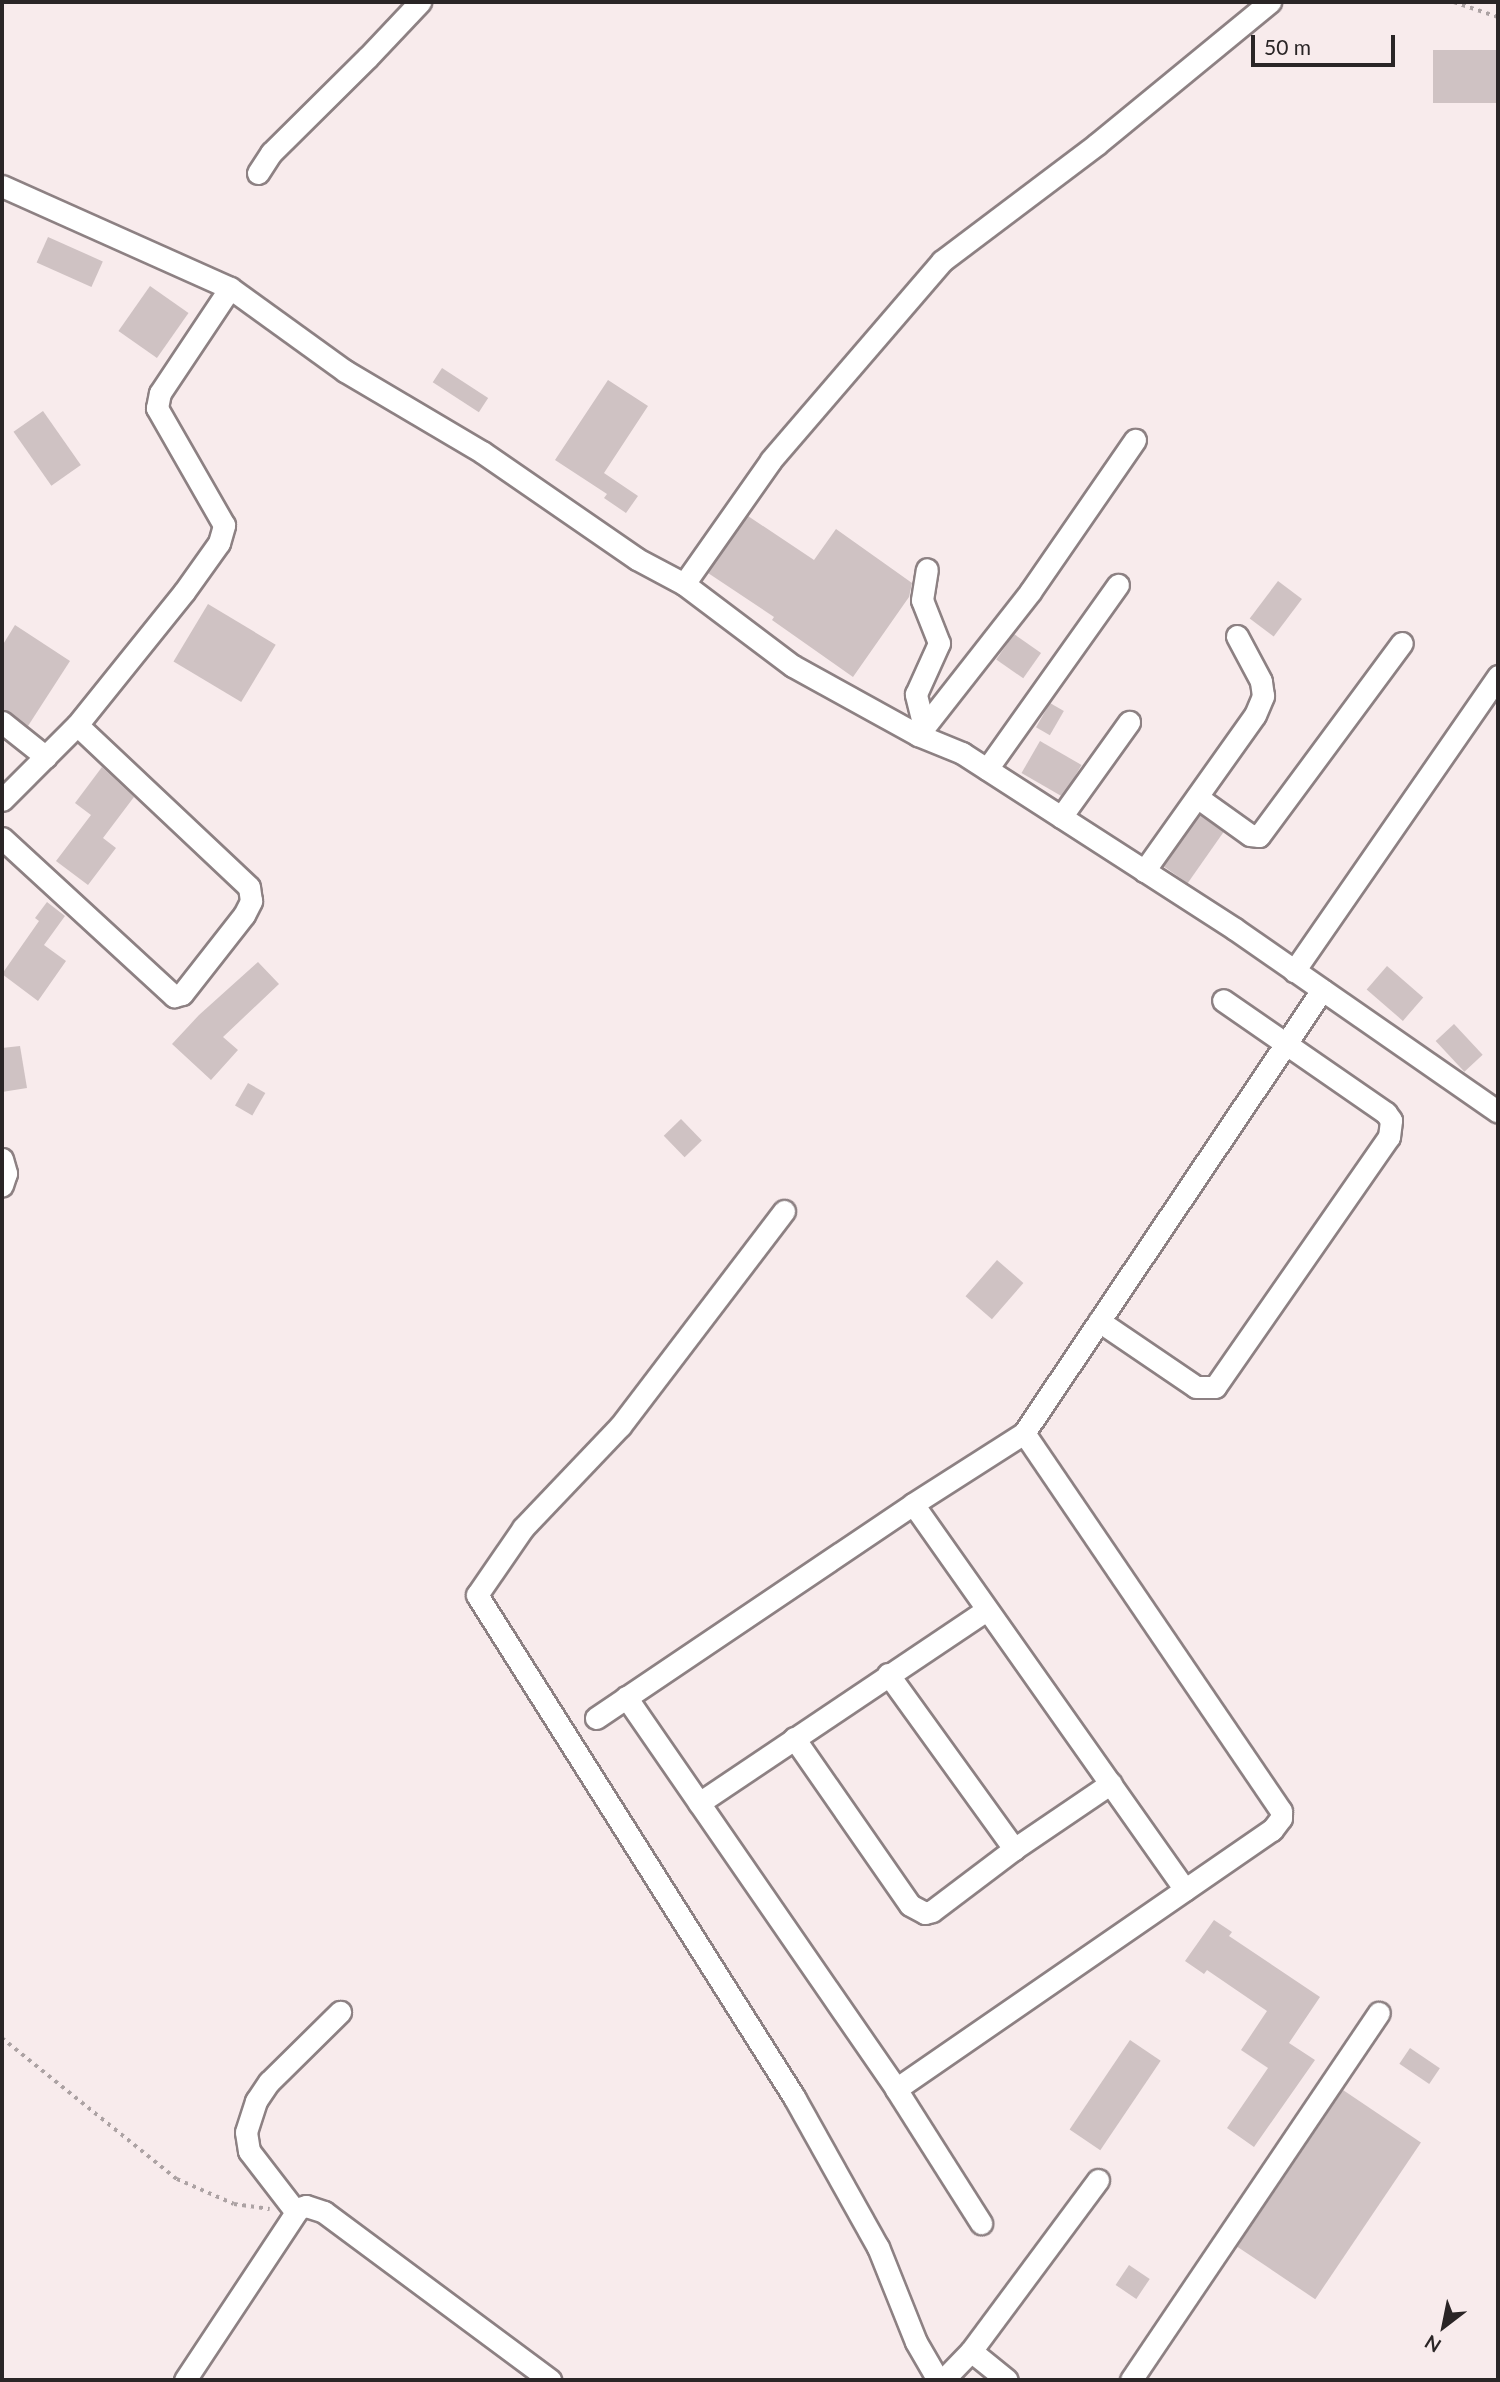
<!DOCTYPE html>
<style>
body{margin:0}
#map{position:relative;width:1500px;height:2382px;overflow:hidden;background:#f8ebec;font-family:Lato,sans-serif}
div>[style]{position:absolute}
.building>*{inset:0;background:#cfc2c3;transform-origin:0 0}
.path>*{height:3.5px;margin-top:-1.75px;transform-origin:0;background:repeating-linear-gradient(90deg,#aca2a3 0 3.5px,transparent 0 8.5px)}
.roads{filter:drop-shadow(2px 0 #8d8183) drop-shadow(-2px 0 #8d8183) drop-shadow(0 2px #8d8183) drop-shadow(0 -2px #8d8183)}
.minor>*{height:21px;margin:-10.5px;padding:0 10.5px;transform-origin:10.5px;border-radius:10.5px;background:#fff}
span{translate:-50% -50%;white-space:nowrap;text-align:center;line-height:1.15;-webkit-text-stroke:5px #f8ebec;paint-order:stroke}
.frame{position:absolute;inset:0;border:4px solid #2a2526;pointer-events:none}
.north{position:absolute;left:1409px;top:2291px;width:70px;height:70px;-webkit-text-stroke:5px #f8ebec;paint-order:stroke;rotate:212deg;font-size:19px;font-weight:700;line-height:28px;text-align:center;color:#2a2526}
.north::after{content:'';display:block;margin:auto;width:24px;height:32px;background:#2a2526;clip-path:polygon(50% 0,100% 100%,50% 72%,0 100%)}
.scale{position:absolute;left:1251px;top:35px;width:144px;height:32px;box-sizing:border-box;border:4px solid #2a2526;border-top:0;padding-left:9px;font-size:21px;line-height:24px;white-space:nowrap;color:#2a2526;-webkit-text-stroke:5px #f8ebec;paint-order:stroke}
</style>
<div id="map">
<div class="building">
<i style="left:1498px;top:50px;width:53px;height:65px;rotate:90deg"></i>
<i style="left:48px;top:237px;width:60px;height:28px;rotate:24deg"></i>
<i style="left:150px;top:286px;width:47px;height:55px;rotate:35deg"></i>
<i style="left:442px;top:368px;width:55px;height:17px;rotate:33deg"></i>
<i style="clip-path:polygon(608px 380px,648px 406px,604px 473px,638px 496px,626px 513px,604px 498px,607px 494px,555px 460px)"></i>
<i style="left:43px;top:411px;width:66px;height:36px;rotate:55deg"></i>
<i style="clip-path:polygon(748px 516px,814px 560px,836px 529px,912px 583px,909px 597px,853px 677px,772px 620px,774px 617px,708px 573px)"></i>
<i style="left:1278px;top:581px;width:30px;height:47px;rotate:37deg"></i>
<i style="left:208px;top:604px;width:79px;height:67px;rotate:31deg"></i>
<i style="clip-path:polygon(15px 625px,70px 661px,28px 726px,2px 709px,2px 646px)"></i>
<i style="left:1014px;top:634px;width:33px;height:31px;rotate:35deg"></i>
<i style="left:1050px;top:703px;width:16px;height:28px;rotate:30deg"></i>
<i style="left:1040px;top:741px;width:48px;height:37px;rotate:30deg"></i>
<i style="clip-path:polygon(102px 767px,134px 797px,103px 838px,116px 848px,88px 885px,56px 861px,91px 815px,75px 803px)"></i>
<i style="left:1200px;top:815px;width:29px;height:63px;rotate:35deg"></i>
<i style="clip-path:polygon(47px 902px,65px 916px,44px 945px,66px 961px,38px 1001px,2px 974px,39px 921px,35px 918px)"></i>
<i style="clip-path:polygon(258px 962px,279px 984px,223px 1037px,238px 1050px,211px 1080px,172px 1044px,199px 1015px)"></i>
<i style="left:1387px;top:966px;width:48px;height:31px;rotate:41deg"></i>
<i style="left:1454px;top:1024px;width:42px;height:25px;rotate:47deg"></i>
<i style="clip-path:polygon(20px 1046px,27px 1088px,2px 1092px,2px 1048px)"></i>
<i style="left:248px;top:1083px;width:20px;height:26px;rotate:30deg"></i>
<i style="left:681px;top:1119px;width:30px;height:24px;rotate:46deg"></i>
<i style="left:997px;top:1260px;width:35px;height:48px;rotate:41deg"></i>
<i style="clip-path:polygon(1214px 1920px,1232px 1932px,1229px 1936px,1320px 1997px,1289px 2043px,1315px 2060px,1254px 2147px,1227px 2128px,1268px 2068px,1241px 2050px,1267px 2011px,1207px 1970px,1204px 1974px,1185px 1961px)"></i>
<i style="left:1130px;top:2040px;width:37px;height:108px;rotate:34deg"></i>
<i style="left:1410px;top:2048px;width:36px;height:19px;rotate:34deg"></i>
<i style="left:1343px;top:2090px;width:94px;height:189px;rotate:34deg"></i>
<i style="left:1129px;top:2265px;width:25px;height:24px;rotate:34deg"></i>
</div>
<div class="path">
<i style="left:1454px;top:2px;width:46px;rotate:18.8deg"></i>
<i style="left:2px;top:2038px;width:225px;rotate:38.9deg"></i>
<i style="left:177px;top:2179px;width:62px;rotate:23.7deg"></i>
<i style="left:234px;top:2204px;width:36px;rotate:8deg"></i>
</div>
<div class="roads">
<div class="minor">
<i style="left:258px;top:173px;width:24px;rotate:-57deg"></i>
<i style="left:271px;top:153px;width:136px;rotate:-44.7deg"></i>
<i style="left:368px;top:57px;width:76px;rotate:-46.6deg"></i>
<i style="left:2px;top:186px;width:250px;rotate:24.1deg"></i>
<i style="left:230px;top:288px;width:142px;rotate:35.8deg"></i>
<i style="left:345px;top:371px;width:159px;rotate:30.6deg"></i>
<i style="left:482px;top:452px;width:188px;rotate:34.6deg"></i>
<i style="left:637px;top:559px;width:53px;rotate:28deg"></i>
<i style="left:684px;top:584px;width:136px;rotate:37deg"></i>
<i style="left:793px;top:666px;width:143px;rotate:28.9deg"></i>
<i style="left:918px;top:735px;width:48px;rotate:22.2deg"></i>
<i style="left:962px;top:753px;width:325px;rotate:32.8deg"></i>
<i style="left:1235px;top:929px;width:320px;rotate:34.8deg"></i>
<i style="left:684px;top:584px;width:151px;rotate:-54.9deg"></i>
<i style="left:771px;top:460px;width:262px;rotate:-49.3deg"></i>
<i style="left:942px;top:261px;width:194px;rotate:-37deg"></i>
<i style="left:1097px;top:144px;width:224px;rotate:-39.4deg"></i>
<i style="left:2px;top:722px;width:56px;rotate:38.5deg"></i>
<i style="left:924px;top:727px;width:34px;rotate:-104deg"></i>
<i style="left:916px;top:694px;width:56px;rotate:-65.7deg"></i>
<i style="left:939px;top:643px;width:46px;rotate:-111.6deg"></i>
<i style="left:922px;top:600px;width:31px;rotate:-81deg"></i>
<i style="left:918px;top:735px;width:182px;rotate:-51.9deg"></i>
<i style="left:1030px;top:592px;width:185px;rotate:-55.4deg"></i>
<i style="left:987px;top:769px;width:226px;rotate:-54.6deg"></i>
<i style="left:1197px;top:797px;width:65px;rotate:35.6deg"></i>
<i style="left:1250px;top:835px;width:9px;rotate:6deg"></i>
<i style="left:1259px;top:836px;width:240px;rotate:-53.5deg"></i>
<i style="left:2px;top:800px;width:106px;rotate:-45deg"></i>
<i style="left:77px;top:725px;width:171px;rotate:-51.2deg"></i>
<i style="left:184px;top:592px;width:60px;rotate:-54.5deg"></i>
<i style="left:219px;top:543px;width:19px;rotate:-74deg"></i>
<i style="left:224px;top:525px;width:135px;rotate:-119.8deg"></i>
<i style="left:157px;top:408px;width:15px;rotate:-79deg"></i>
<i style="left:160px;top:393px;width:126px;rotate:-56.3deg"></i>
<i style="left:1061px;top:817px;width:117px;rotate:-54.4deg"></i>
<i style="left:2px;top:838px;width:234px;rotate:42.6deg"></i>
<i style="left:174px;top:996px;width:8px;rotate:-14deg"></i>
<i style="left:182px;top:994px;width:100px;rotate:-51.9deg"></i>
<i style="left:244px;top:915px;width:16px;rotate:-63deg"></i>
<i style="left:251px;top:901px;width:14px;rotate:-98deg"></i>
<i style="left:249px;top:887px;width:236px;rotate:-136.7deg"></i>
<i style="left:1144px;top:871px;width:191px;rotate:-54.6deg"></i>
<i style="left:1255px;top:715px;width:21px;rotate:-67deg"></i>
<i style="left:1263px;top:696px;width:15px;rotate:-98deg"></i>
<i style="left:1261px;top:681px;width:51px;rotate:-118.1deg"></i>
<i style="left:1294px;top:971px;width:359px;rotate:-55.3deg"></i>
<i style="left:2px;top:1159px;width:15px;rotate:74deg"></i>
<i style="left:6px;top:1173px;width:13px;rotate:108deg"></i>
<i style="left:784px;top:1211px;width:270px;rotate:127.3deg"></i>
<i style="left:620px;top:1426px;width:141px;rotate:133.6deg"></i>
<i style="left:523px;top:1528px;width:81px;rotate:124.5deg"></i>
<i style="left:477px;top:1595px;width:594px;rotate:57.73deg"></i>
<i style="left:794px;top:2097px;width:172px;rotate:60.8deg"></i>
<i style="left:878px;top:2247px;width:102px;rotate:68.2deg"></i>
<i style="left:916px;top:2342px;width:44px;rotate:59.9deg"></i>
<i style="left:1099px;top:1321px;width:117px;rotate:34.2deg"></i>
<i style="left:1196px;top:1387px;width:19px"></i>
<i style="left:1215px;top:1387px;width:305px;rotate:-55.2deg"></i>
<i style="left:1389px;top:1137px;width:17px;rotate:-83deg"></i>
<i style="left:1391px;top:1120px;width:9px;rotate:-126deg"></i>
<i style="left:1386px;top:1113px;width:198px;rotate:-145.3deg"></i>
<i style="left:913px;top:1504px;width:472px;rotate:54.8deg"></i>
<i style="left:888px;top:1674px;width:216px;rotate:54.2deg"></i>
<i style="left:626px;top:1697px;width:476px;rotate:55.4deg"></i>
<i style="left:896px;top:2089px;width:159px;rotate:57.6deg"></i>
<i style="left:596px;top:1718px;width:382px;rotate:-34deg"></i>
<i style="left:913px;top:1504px;width:132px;rotate:-32.6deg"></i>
<i style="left:1024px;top:1433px;width:534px;rotate:-56.07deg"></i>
<i style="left:794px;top:1738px;width:203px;rotate:55.2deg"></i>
<i style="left:910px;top:1905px;width:17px;rotate:28deg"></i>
<i style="left:925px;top:1913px;width:7px;rotate:-16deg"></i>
<i style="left:932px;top:1911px;width:103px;rotate:-37.1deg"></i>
<i style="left:1014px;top:1849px;width:117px;rotate:-34.2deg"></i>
<i style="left:699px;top:1803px;width:346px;rotate:-33.9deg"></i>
<i style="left:896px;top:2089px;width:457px;rotate:-34.6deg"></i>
<i style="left:1272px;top:1830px;width:15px;rotate:-53deg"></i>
<i style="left:1281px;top:1818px;width:7px;rotate:-90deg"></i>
<i style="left:1281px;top:1811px;width:457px;rotate:-124.2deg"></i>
<i style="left:296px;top:2212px;width:77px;rotate:-127.6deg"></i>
<i style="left:249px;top:2151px;width:19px;rotate:-99deg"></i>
<i style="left:246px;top:2132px;width:33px;rotate:-72deg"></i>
<i style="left:256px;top:2101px;width:23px;rotate:-56deg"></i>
<i style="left:269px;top:2082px;width:100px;rotate:-44.6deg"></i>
<i style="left:971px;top:2351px;width:46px;rotate:38.9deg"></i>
<i style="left:185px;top:2380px;width:206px;rotate:-56.5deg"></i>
<i style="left:299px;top:2208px;width:7px;rotate:-16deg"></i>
<i style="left:306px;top:2206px;width:19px;rotate:18deg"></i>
<i style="left:324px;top:2212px;width:282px;rotate:36.6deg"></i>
<i style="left:943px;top:2380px;width:40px;rotate:-46deg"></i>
<i style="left:971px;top:2351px;width:213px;rotate:-53.4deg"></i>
<i style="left:1131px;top:2380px;width:443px;rotate:-56deg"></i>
</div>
</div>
<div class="frame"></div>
<div class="north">N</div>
<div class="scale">50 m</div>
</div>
